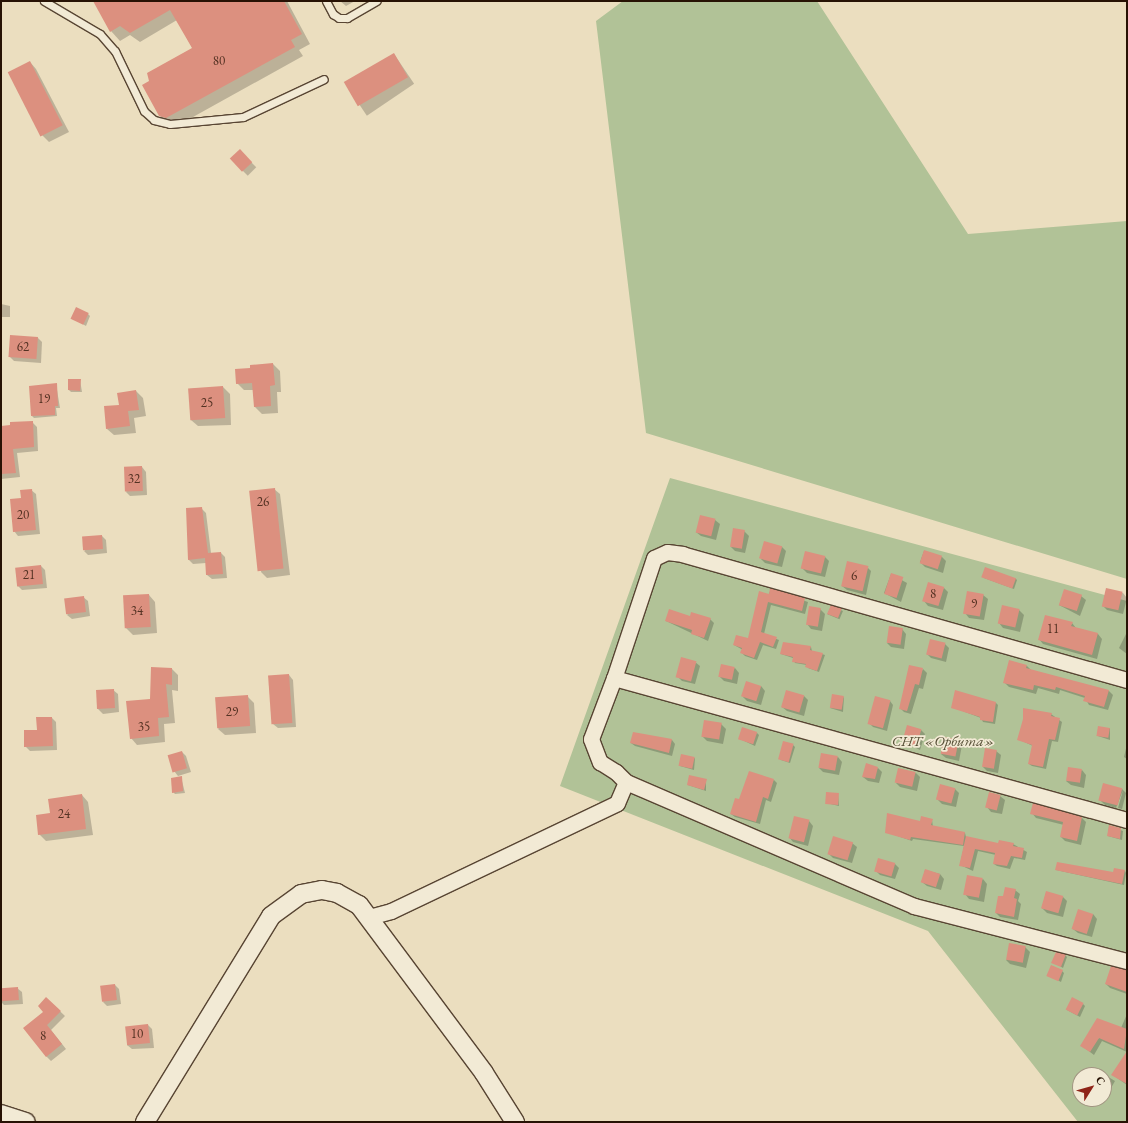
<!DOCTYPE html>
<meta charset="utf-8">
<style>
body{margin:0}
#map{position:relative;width:1128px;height:1123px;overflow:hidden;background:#ebdebf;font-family:"EB Garamond",serif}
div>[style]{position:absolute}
.green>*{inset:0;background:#b1c297}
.shadow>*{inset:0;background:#0003;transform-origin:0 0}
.building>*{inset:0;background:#dc907f;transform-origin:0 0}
.roads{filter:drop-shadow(1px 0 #584533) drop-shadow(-1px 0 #584533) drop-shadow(0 1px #584533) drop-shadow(0 -1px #584533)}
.service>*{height:7px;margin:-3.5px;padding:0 3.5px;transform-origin:3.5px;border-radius:3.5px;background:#f2ead5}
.minor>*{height:15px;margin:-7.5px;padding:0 7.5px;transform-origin:7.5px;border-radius:7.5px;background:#f2ead5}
.tertiary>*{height:18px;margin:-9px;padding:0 9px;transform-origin:9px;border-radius:9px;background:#f2ead5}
span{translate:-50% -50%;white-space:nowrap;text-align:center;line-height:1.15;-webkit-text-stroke:3.5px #f2ead5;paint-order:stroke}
.number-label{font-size:13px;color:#543223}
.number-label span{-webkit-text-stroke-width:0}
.park-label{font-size:15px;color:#575037;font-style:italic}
.frame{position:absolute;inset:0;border:2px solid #271204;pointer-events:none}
.north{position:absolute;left:1072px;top:1067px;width:40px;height:40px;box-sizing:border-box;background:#f2ead5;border:1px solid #a19481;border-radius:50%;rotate:53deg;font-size:11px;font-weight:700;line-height:16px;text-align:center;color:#271204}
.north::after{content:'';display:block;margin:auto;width:14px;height:18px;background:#8f2418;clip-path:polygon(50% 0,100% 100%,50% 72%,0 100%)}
</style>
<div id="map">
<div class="green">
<i style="clip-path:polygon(623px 1px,817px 1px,968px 234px,1127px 221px,1127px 579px,646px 433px,596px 21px)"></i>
<i style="clip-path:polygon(evenodd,670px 478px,1127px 601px,1127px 1122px,1078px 1122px,928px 931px,560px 786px,670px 478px,1080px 1075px,1104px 1075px,1104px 1099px,1080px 1099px,1080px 1075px)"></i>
</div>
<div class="shadow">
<i style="clip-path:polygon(100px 1px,287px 1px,310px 44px,299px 50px,303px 56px,175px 127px,170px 125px,160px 116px,150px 81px,193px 49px,177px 20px,140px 42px,130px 35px,120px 41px,111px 31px)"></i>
<i style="clip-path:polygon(340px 1px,355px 1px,346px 6px)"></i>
<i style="left:394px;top:54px;width:36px;height:57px;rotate:56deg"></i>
<i style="clip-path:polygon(30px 62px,36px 69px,69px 132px,49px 142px,42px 135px)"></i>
<i style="left:240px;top:151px;width:23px;height:12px;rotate:45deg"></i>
<i style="clip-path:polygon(1px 304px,10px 306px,10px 317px,1px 317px)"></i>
<i style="clip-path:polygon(88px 314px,90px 316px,86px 326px,72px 318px)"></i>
<i style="clip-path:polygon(37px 337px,42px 342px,41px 363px,14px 361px,10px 357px)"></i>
<i style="clip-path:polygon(273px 364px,280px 371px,281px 392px,277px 392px,278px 413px,262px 414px,255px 407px,253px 390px,244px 390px,237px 383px,251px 369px)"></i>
<i style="clip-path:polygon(80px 380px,82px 392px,71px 392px,69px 390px)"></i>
<i style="clip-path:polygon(56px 384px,60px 408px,56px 408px,57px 416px,34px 418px,32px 416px)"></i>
<i style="clip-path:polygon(223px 387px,230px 394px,231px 425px,198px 426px,191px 420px,189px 389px)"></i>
<i style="clip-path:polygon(136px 391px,143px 398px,146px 416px,134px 418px,136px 433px,114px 435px,107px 429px,120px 406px)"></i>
<i style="clip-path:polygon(32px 422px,37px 427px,38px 451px,17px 453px,20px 477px,1px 479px,1px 433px)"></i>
<i style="clip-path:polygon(142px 467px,146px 472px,147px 495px,130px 496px,126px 492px)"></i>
<i style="clip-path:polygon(274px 489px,280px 494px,290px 575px,267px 578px,261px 572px)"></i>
<i style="clip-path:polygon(31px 490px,36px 494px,40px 534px,18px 536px,14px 531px,22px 499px)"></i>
<i style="clip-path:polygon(201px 508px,206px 513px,211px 553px,221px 553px,225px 557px,227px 578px,212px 579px,207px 575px,206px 563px,193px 564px,189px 560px,187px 509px)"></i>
<i style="clip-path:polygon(715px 520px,720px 524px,716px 540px,701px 536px,696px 532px)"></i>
<i style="clip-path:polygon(744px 531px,749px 536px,745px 553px,735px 551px,731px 547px)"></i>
<i style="clip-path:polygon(102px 536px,106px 540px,107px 553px,88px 555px,84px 551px)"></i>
<i style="clip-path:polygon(781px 546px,786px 551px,782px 567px,765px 563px,761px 559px)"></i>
<i style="clip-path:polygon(924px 551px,942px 557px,946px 561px,943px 573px,925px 567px,920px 562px)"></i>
<i style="clip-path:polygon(824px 556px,829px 561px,825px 577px,807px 573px,802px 568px)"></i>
<i style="clip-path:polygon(41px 566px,45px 570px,47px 588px,22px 590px,18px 586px)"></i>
<i style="clip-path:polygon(867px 567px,871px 571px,866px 595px,847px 590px,842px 586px)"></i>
<i style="clip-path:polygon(891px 574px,907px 583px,901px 602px,884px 593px)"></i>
<i style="clip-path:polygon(984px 578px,1015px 578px,1017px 580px,1014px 589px)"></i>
<i style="clip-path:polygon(944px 588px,948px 592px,943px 610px,928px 606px,924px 601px)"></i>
<i style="clip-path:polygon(771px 589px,808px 602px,805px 614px,771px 605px,764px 634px,779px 640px,776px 649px,763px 645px,757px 660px,745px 656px,742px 653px,743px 650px,734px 645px,749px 639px)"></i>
<i style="clip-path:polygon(1106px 590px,1123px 593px,1127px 598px,1123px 614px,1107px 610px,1103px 606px)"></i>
<i style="clip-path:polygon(149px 595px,155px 602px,157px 633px,133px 635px,126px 628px)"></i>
<i style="clip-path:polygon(983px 595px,988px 599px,984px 620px,969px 618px,965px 613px)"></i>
<i style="clip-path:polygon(1081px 596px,1086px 600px,1080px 616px,1059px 605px)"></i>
<i style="clip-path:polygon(83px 597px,88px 601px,90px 616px,72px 619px,67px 615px)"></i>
<i style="left:831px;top:606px;width:13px;height:9px;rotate:23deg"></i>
<i style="clip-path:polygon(820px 609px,825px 614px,822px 631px,811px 629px,807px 624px)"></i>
<i style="clip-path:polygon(1019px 610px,1024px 615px,1020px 632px,1003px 628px,999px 623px)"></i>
<i style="clip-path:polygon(691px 617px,710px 619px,714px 623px,708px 641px,666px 621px)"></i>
<i style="clip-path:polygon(1072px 623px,1076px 628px,1098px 634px,1102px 639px,1097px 659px,1043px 644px,1039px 639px)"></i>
<i style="clip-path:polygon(902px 629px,906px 634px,904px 649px,891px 647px,887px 643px)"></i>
<i style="clip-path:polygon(1126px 634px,1127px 634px,1127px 654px,1119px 648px)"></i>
<i style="clip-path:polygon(945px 644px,949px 648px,946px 662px,931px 658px,927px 654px)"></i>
<i style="clip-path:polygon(811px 647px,812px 651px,825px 655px,819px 672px,808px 668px,807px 665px,795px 663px,793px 658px,781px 654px)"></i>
<i style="clip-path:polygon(695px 662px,700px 666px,695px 684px,682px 681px,677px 676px)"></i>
<i style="clip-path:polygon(1010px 662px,1027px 666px,1031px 670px,1109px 691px,1113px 695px,1108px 710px,1089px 705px,1085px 698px,1060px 690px,1059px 694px,1038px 688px,1036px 694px,1009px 687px,1004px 682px)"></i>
<i style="clip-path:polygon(735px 668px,739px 673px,737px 684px,724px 681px,720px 677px)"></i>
<i style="clip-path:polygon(172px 669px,178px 675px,178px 691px,172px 690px,175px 723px,164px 724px,165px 742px,137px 745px,131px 738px)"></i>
<i style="clip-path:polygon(923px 669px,927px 673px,923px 689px,919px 688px,911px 714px,904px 712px,900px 708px)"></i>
<i style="clip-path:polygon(289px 675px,293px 680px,296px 727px,278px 728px,273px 724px)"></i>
<i style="clip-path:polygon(761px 686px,765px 691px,761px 705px,747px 701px,743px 697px)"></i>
<i style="clip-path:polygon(113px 690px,118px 694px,119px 712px,103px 714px,98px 709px)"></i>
<i style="clip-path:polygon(247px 696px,254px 703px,256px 733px,225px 735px,218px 729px)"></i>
<i style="clip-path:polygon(804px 696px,808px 700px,804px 716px,787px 711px,782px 707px)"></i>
<i style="clip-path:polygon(844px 697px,843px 712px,830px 708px)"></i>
<i style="clip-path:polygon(890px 701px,893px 705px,887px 731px,873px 727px,870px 724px)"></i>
<i style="clip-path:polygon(996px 703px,998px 705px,995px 724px,983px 722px,981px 718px,952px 707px)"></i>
<i style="clip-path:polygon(1051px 714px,1062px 722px,1058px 742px,1052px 741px,1046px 769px,1032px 766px,1029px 764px,1033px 746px,1018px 739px)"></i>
<i style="clip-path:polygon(52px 718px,56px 722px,57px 750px,30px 751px,25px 746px)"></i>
<i style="clip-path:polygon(721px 724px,726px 729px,723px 744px,707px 741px,702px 736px)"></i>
<i style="clip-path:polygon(908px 726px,921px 730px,925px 734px,920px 750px,904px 742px)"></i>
<i style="clip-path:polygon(1110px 728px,1110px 740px,1098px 736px)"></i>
<i style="clip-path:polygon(757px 733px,759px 735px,755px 746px,740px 739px)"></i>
<i style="clip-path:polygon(672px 740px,675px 744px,672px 756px,635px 746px,631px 743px)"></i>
<i style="clip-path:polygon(958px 741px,962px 745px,959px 761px,946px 758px,941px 754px)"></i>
<i style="clip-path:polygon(1127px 744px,1127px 759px,1124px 757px)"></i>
<i style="clip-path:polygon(793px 745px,795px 747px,790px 763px,781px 760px,779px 758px)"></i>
<i style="clip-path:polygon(996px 751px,1001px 755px,998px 773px,987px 771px,983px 767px)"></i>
<i style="clip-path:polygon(182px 752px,186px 756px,191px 772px,178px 776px,174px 771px)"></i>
<i style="clip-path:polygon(838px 757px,842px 762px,839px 775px,823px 772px,819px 768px)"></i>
<i style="clip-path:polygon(695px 758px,694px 770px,680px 766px)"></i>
<i style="clip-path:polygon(878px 768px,882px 772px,879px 783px,868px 781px,863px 777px)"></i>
<i style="clip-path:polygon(1082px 770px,1086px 775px,1084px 788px,1071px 785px,1066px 781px)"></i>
<i style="clip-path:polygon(916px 773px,920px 777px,917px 791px,900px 787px,896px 783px)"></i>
<i style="clip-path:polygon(181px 777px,185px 793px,175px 794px,173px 792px)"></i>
<i style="clip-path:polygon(706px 780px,706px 791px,688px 785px)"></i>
<i style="clip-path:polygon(774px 780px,777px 783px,771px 802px,766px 800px,760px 824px,735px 817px,731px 814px,740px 800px)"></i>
<i style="clip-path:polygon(941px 786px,955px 789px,959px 793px,956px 807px,942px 804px,938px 800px)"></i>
<i style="clip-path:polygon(1122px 789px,1126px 793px,1122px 809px,1118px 808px,1123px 790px,1116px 808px,1105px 805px,1100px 800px)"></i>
<i style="clip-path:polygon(838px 794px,839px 806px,826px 803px)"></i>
<i style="clip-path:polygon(82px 795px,88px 802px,93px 835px,46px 841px,39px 834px)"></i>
<i style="clip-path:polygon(1000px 796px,1005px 800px,1002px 814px,991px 812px,987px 807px)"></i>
<i style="clip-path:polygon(1034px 805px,1082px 818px,1086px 822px,1081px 845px,1065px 841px,1061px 837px,1064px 825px,1036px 818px,1032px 813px)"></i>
<i style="clip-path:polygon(932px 820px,933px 827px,965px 833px,966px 837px,999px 844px,1013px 844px,1027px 852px,1025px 860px,1014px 858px,1010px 869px,997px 866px,994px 864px,996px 855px,978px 851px,973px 871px,960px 865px,964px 846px,913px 839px,912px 841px,886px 832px)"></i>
<i style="clip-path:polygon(809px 821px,813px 826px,808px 846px,793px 842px,789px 837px)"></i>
<i style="clip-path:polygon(1109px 826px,1123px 831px,1122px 840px,1108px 836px)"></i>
<i style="clip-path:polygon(852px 843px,857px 847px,852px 863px,833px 858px,829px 854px)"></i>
<i style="clip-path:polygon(894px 863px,899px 868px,895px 879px,880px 875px,875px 870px)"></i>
<i style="clip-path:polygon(925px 870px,940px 874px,944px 879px,941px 890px,927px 886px,922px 882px)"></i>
<i style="clip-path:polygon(1056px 870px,1114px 873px,1125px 871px,1126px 873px,1124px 885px)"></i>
<i style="clip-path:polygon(983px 879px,987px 884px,984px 902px,969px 899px,965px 894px)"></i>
<i style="clip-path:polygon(1015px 890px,1020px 894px,1018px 901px,1021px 904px,1018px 920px,1000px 917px,996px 913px,1003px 898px)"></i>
<i style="clip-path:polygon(1046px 893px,1063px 897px,1067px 901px,1063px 917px,1047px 913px,1042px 908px)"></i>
<i style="clip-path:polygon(1093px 914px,1097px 919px,1092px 937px,1078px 933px,1073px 929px)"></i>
<i style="clip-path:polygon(1025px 947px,1030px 952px,1026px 968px,1010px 964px,1006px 960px)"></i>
<i style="clip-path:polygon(1065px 955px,1067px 957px,1063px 968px,1053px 962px)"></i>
<i style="clip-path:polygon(1112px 967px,1127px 970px,1127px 994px,1110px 988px,1106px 984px)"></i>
<i style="clip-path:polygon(1062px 971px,1064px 973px,1061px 982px,1048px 975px)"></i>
<i style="clip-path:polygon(115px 985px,119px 989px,121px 1004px,107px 1006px,103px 1002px)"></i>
<i style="clip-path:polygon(17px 988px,22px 992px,23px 1004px,4px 1005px,1px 1002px,1px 989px)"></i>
<i style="clip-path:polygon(46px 998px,65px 1016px,51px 1030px,66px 1049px,51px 1061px,46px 1056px)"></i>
<i style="clip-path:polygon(1083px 1004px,1085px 1006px,1080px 1017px,1067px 1010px)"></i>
<i style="clip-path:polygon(1127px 1014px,1127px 1052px,1102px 1041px,1094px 1055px,1082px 1046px,1121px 1028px)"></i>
<i style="clip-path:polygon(148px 1025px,152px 1029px,154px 1048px,132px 1049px,127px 1045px)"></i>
<i style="clip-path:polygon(1127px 1053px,1127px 1085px,1113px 1075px)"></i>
<i style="clip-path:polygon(1095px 1069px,1115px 1081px,1106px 1097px,1104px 1096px,1104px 1075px,1092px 1075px)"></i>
</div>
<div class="building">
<i style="clip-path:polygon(93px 1px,284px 1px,302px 34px,291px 40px,295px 47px,166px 118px,159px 116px,142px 85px,149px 81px,147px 73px,192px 48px,170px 10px,130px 33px,120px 26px,110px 32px)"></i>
<i style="left:394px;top:53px;width:28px;height:58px;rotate:60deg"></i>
<i style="left:30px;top:61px;width:72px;height:25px;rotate:63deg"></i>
<i style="left:240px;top:149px;width:18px;height:14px;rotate:47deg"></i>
<i style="left:76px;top:307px;width:14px;height:13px;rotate:25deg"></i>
<i style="left:10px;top:335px;width:28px;height:22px;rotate:4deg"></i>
<i style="clip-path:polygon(273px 363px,275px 385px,270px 386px,271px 406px,254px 407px,252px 383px,236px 384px,235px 369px,250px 368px,250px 365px)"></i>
<i style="clip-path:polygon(68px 379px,81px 379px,80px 391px,68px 390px)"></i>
<i style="clip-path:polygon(57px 383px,58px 406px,55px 406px,55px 415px,31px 416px,29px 386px)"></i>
<i style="left:223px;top:386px;width:32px;height:35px;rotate:86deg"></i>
<i style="clip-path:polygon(136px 390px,139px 410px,128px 411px,130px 426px,106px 429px,104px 406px,119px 405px,117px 393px)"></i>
<i style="clip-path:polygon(33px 421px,34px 447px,13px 449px,16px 473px,1px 474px,1px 426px,10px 425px,10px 422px)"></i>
<i style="left:142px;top:466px;width:25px;height:18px;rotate:88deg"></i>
<i style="left:275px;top:488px;width:81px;height:26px;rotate:84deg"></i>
<i style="clip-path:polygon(32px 489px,36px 530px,13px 532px,10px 499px,21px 498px,20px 490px)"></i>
<i style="clip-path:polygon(202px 507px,208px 553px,221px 552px,223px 574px,206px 575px,205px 558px,188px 560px,186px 508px)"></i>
<i style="left:700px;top:515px;width:16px;height:18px;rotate:14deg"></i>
<i style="left:733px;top:528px;width:12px;height:19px;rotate:9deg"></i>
<i style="left:102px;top:535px;width:14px;height:20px;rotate:86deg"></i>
<i style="left:764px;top:541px;width:19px;height:18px;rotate:16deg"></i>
<i style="left:924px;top:550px;width:19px;height:14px;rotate:18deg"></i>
<i style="left:805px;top:551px;width:21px;height:18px;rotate:14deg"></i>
<i style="left:847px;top:561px;width:22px;height:26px;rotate:13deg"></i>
<i style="left:41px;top:565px;width:19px;height:26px;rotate:84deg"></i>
<i style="left:985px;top:567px;width:33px;height:11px;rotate:20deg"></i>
<i style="left:891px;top:573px;width:13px;height:22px;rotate:18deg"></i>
<i style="left:928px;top:582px;width:17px;height:20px;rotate:17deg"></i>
<i style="clip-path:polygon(770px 588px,805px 598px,802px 611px,768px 602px,761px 632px,777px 637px,773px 647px,760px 642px,754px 658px,740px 653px,742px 648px,733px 645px,736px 635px,748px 638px,759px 591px,769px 594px)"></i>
<i style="left:1106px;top:588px;width:17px;height:19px;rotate:13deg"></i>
<i style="left:1064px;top:589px;width:19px;height:17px;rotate:18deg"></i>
<i style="left:967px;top:591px;width:17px;height:23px;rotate:10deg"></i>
<i style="left:149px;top:594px;width:33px;height:26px;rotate:87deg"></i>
<i style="left:84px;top:596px;width:16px;height:20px;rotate:83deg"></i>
<i style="clip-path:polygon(831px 605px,842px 608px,838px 618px,827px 614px)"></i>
<i style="left:1002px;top:605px;width:18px;height:19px;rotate:13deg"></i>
<i style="left:809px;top:606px;width:12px;height:19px;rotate:9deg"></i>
<i style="clip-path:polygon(669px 609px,690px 616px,691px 612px,711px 618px,704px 638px,691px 634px,692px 630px,665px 621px)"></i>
<i style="clip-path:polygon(1045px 615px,1073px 622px,1071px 626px,1098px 633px,1092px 655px,1038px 640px)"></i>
<i style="left:889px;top:626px;width:14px;height:17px;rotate:8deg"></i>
<i style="left:930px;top:639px;width:16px;height:16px;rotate:14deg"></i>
<i style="clip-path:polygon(783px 642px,811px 646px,810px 650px,823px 653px,817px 671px,805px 667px,806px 664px,792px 662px,793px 657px,780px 654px)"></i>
<i style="left:681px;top:657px;width:16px;height:21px;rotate:15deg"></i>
<i style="clip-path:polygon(1009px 660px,1027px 665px,1026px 668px,1109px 690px,1104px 707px,1083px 701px,1085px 696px,1056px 687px,1055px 690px,1034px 685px,1033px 690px,1003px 683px)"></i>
<i style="left:721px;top:664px;width:14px;height:13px;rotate:12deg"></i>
<i style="clip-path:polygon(909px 665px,923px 668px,919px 685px,915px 684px,907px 711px,899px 709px)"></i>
<i style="clip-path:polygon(151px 667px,172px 668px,172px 685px,166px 684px,169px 717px,158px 718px,159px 736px,130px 739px,126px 701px,150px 699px)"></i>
<i style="left:289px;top:674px;width:49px;height:21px;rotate:86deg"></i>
<i style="left:746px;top:681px;width:16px;height:16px;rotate:18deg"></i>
<i style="left:114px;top:689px;width:19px;height:18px;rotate:87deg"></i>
<i style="left:786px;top:690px;width:19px;height:18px;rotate:16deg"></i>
<i style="clip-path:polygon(955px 690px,996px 702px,993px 722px,980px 720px,980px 717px,951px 708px)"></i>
<i style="left:832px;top:694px;width:12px;height:14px;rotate:9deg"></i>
<i style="left:248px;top:695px;width:31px;height:33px;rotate:86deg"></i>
<i style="left:875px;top:696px;width:16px;height:29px;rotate:15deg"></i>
<i style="clip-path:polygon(1023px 708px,1052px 713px,1051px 716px,1060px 718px,1055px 740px,1049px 739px,1043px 767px,1028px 764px,1032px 745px,1017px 740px,1023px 719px)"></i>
<i style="clip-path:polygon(36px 717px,52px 717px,53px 746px,24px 747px,24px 730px,37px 730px)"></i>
<i style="left:704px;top:720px;width:18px;height:17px;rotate:9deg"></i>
<i style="left:907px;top:725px;width:15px;height:18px;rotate:16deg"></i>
<i style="left:1098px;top:726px;width:12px;height:10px;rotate:9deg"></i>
<i style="left:742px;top:727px;width:16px;height:13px;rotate:18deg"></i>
<i style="clip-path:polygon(633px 732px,672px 739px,669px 753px,630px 743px)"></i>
<i style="left:944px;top:737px;width:15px;height:17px;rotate:11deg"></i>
<i style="left:783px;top:741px;width:11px;height:19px;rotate:15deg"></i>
<i style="left:985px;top:748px;width:12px;height:19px;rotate:9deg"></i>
<i style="left:182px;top:751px;width:18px;height:15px;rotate:74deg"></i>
<i style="left:821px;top:753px;width:17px;height:15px;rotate:10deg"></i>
<i style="left:681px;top:754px;width:14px;height:12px;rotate:12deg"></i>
<i style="clip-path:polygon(866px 763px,878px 767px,875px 779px,862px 777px)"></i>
<i style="left:1068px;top:767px;width:14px;height:14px;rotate:8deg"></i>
<i style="left:898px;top:768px;width:18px;height:15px;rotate:13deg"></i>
<i style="clip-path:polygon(749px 771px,774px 779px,768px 799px,763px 797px,756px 822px,730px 814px,735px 798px,739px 799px)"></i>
<i style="clip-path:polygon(689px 775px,707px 779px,704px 790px,687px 785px)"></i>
<i style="clip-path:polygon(182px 776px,183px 791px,172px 793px,171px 778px)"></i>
<i style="left:1103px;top:783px;width:20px;height:18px;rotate:15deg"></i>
<i style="left:940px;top:784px;width:16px;height:16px;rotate:15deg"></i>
<i style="left:826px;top:792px;width:13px;height:12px;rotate:4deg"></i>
<i style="left:989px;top:792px;width:12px;height:16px;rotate:14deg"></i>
<i style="clip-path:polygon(82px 794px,86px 829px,38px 835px,36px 815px,50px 813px,48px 799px)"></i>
<i style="clip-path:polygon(1033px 803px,1082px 817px,1077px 841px,1060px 837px,1063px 822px,1030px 814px)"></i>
<i style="clip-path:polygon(887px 813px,920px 821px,921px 816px,933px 819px,931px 825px,965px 832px,963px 845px,911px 837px,910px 840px,885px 833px)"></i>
<i style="left:794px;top:816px;width:16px;height:23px;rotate:14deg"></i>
<i style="clip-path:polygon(1109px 825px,1121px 828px,1120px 839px,1107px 836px)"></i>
<i style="left:833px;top:836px;width:21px;height:19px;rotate:17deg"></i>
<i style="clip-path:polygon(966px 836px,998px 843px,999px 840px,1014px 843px,1013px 846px,1024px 848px,1022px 858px,1011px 856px,1007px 866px,993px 864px,995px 853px,975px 849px,970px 868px,959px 866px)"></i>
<i style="left:878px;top:858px;width:18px;height:14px;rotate:16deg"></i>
<i style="clip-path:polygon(1057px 862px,1113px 872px,1114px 868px,1125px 870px,1122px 884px,1055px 870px)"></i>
<i style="left:925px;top:869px;width:16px;height:14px;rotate:18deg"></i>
<i style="left:967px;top:875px;width:16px;height:20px;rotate:11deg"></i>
<i style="clip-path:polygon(1005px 887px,1016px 889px,1014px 898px,1017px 899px,1014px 917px,995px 913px,998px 896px,1003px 896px)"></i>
<i style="left:1046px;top:891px;width:18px;height:18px;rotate:16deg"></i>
<i style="left:1078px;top:909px;width:16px;height:21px;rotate:18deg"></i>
<i style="left:1009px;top:943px;width:17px;height:17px;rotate:10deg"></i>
<i style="clip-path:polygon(1056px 952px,1066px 954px,1061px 967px,1051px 963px)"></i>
<i style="left:1051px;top:965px;width:13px;height:12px;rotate:23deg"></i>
<i style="clip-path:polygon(1111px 966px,1127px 970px,1127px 992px,1105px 984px)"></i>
<i style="left:115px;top:984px;width:16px;height:15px;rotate:83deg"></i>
<i style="left:18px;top:987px;width:13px;height:17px;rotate:86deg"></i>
<i style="clip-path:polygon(46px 997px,61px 1011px,47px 1025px,62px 1044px,46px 1057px,23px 1028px,43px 1012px,38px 1006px)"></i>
<i style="left:1072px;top:997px;width:13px;height:14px;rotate:27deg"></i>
<i style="clip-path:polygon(1097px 1018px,1127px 1029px,1124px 1049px,1099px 1038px,1090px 1052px,1080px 1046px)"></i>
<i style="left:148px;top:1024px;width:19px;height:23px;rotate:84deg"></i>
<i style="clip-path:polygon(1127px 1051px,1127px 1084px,1111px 1075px)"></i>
</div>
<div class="roads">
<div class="service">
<i style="left:44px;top:1px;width:65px;rotate:30.5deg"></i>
<i style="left:100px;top:34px;width:23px;rotate:49deg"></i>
<i style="left:115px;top:51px;width:67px;rotate:64.2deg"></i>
<i style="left:144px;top:111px;width:13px;rotate:42deg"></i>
<i style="left:154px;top:120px;width:16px;rotate:14deg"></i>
<i style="left:170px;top:124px;width:73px;rotate:-5.5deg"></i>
<i style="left:243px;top:117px;width:89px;rotate:-25.1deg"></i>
<i style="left:326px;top:1px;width:15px;rotate:62deg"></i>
<i style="left:333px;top:14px;width:7px;rotate:34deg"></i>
<i style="left:339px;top:18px;width:8px"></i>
<i style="left:347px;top:18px;width:34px;rotate:-30deg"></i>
</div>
<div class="minor">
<i style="left:614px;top:678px;width:532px;rotate:15.47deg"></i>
<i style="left:1127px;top:680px;width:462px;rotate:-164.2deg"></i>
<i style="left:683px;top:554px;width:16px;rotate:-173deg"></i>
<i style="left:667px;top:552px;width:14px;rotate:155deg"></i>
<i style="left:654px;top:558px;width:126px;rotate:108.4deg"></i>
<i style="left:614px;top:678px;width:65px;rotate:110.7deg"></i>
<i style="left:591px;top:739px;width:25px;rotate:69deg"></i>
<i style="left:600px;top:762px;width:19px;rotate:32deg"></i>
<i style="left:616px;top:772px;width:14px;rotate:45deg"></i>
<i style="left:626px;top:782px;width:314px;rotate:23.3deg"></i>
<i style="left:914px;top:906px;width:220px;rotate:14.5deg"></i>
<i style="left:369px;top:917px;width:23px;rotate:-15deg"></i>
<i style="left:391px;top:911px;width:250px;rotate:-25.5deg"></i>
<i style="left:617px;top:803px;width:23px;rotate:-67deg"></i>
</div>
<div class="tertiary">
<i style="left:1px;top:1114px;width:26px;rotate:18deg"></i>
<i style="left:145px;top:1122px;width:241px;rotate:-58.5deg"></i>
<i style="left:271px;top:916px;width:37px;rotate:-36deg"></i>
<i style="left:301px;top:894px;width:21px;rotate:-11deg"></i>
<i style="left:322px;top:890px;width:15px;rotate:11deg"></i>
<i style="left:337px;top:893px;width:25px;rotate:29deg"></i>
<i style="left:359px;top:905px;width:209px;rotate:53.3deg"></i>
<i style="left:484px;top:1073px;width:58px;rotate:57.7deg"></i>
</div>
</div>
<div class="number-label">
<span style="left:219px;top:61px">80</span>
<span style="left:23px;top:347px">62</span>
<span style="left:44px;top:399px">19</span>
<span style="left:207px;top:403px">25</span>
<span style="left:134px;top:479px">32</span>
<span style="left:263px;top:502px">26</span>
<span style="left:23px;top:515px">20</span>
<span style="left:29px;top:575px">21</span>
<span style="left:854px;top:576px">6</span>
<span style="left:933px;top:594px">8</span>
<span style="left:974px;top:604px">9</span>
<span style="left:137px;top:611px">34</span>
<span style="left:1053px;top:629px">11</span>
<span style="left:232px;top:712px">29</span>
<span style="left:144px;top:727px">35</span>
<span style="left:64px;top:814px">24</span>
<span style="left:137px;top:1034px">10</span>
<span style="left:43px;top:1036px">8</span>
</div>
<div class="park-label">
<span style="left:943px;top:741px">СНТ «Орбита»</span>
</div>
<div class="frame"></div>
<div class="north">С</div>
</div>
